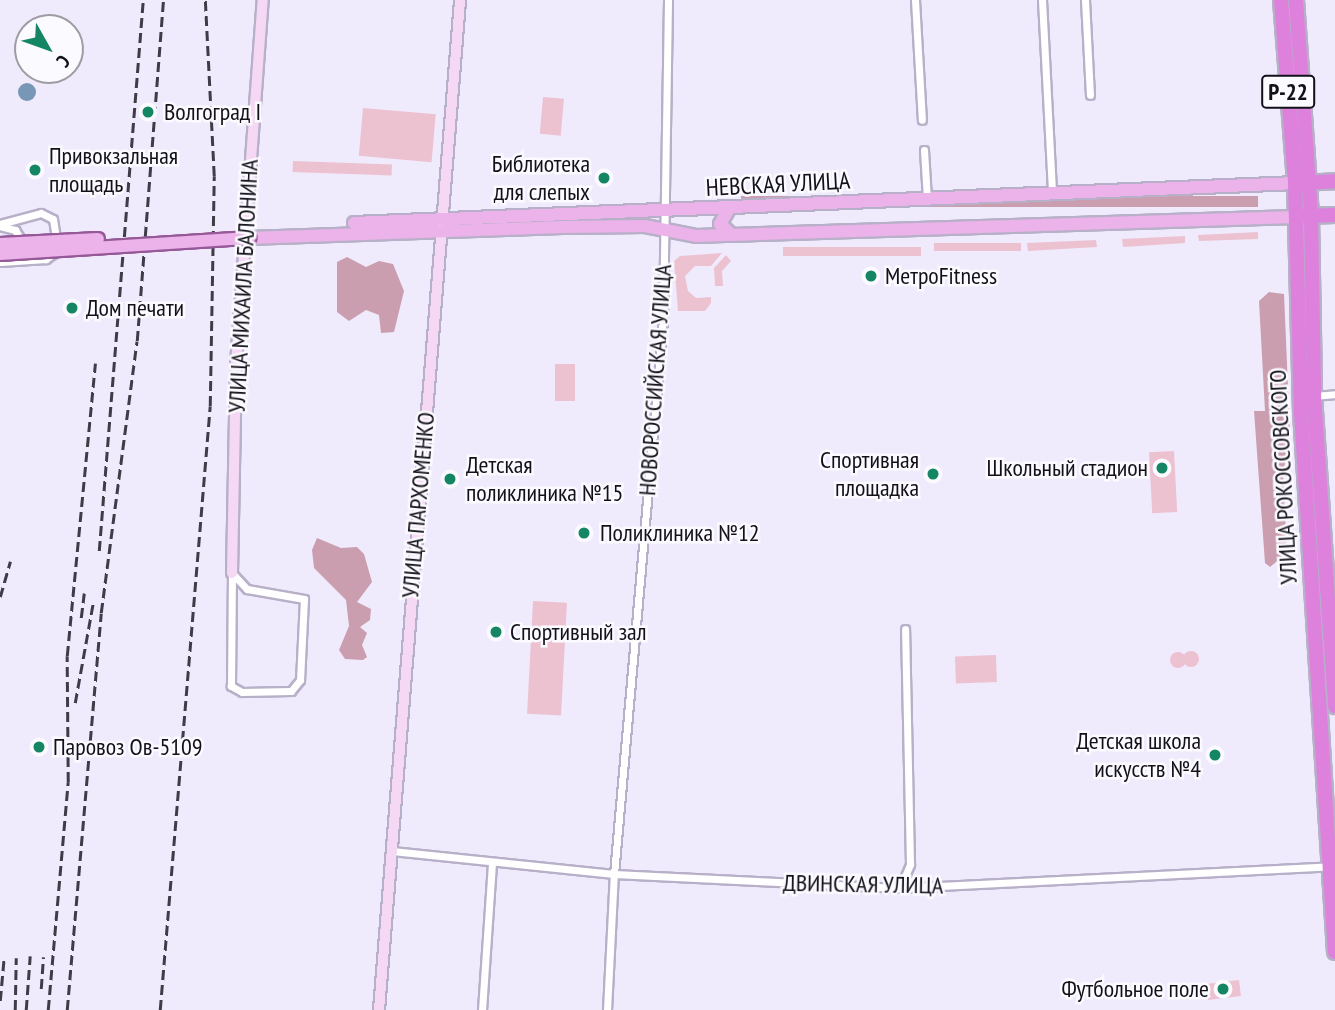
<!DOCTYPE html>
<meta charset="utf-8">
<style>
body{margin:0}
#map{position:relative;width:1335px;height:1010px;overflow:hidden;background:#f0eafd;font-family:"PT Sans Narrow",sans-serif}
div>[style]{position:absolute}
.green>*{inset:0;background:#ecc2d1;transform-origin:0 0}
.round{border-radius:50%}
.forest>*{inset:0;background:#ca9eae;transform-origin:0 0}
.water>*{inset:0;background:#7797b5}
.roads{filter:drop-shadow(2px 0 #b8b0c8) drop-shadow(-2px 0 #b8b0c8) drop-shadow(0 2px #b8b0c8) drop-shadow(0 -2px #b8b0c8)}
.street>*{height:7px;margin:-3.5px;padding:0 3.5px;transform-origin:3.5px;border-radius:3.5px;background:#fff}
.secondary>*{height:10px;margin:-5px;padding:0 5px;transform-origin:5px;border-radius:5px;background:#f5d9f4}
.primary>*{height:12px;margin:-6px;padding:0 6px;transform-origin:6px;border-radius:6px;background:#ebb3ea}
.highway>*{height:14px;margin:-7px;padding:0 7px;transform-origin:7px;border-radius:7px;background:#dd81dc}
.rail>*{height:2.5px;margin-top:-1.25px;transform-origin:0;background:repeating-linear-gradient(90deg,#403c47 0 10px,transparent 0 15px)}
.bridges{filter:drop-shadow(2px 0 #965998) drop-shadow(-2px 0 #965998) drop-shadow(0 2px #965998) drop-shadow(0 -2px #965998)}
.primary-bridge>*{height:12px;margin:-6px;padding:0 6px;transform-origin:6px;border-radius:6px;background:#ebb3ea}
.dots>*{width:19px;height:19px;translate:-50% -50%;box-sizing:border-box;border:4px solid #fbfaff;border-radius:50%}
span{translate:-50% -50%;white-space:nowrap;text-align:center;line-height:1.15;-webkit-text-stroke:5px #fbfaff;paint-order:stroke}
.shield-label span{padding:2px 5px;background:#fbfaff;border:2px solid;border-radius:5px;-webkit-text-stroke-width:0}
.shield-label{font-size:23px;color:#131019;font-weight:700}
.poi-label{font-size:24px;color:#131019}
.left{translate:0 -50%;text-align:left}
.right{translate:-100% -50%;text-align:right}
.street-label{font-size:24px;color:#131019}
.north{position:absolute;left:14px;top:14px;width:70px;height:70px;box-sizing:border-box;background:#fbfaff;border:2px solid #9e9ca3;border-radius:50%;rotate:130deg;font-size:19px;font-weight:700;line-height:28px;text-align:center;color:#131019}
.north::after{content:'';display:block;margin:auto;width:24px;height:32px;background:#158664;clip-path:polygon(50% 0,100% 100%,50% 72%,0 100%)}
</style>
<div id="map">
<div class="green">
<i style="left:543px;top:97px;width:21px;height:37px;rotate:5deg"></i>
<i style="left:363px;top:108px;width:73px;height:48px;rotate:5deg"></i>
<i style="left:293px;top:161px;width:99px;height:11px;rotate:2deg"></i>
<i style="clip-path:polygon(1258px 232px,1258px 239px,1199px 241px,1198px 235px)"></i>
<i style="clip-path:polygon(1185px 236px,1185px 243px,1123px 247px,1122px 239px)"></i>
<i style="clip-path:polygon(1096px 240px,1097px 247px,1028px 251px,1027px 243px)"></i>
<i style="left:1021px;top:243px;width:8px;height:87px;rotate:90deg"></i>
<i style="left:921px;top:247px;width:9px;height:138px;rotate:90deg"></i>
<i style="clip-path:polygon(722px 253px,711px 266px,695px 266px,685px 276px,688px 291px,696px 298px,711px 297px,711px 303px,705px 311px,678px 311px,674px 261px,680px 256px)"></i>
<i style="clip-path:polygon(726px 255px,731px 261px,722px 271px,723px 286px,715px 286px,714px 268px)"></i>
<i style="left:555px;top:364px;width:20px;height:37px"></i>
<i style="left:1174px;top:451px;width:61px;height:25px;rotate:87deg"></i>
<i class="round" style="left:924px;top:465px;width:18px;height:18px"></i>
<i style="left:533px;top:601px;width:34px;height:113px;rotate:3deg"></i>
<i class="round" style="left:1183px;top:651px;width:16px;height:16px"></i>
<i class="round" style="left:1170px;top:652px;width:16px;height:16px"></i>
<i style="left:996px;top:655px;width:27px;height:41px;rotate:88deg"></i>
<i style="left:1239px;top:980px;width:16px;height:33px;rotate:83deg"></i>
</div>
<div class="forest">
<i style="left:1258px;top:196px;width:11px;height:517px;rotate:90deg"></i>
<i style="clip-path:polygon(347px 257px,366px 267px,379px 261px,393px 264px,404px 291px,394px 332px,381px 333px,379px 315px,366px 310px,349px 321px,337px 312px,337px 262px)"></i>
<i style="clip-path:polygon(1269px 292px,1284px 294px,1290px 434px,1283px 474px,1287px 553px,1270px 567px,1265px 563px,1254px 411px,1265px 411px,1259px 301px)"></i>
<i style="clip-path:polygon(317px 538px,341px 548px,357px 547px,364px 554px,372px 582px,357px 602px,371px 609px,370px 620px,360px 627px,367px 633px,362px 645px,367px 657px,363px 660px,345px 659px,339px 650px,349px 626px,346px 600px,314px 568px,312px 550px)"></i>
</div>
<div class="water">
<i class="round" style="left:18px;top:83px;width:18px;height:18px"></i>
</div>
<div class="roads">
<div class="street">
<i style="left:915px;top:0;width:120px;rotate:86.7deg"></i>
<i style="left:1042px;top:0;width:194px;rotate:87deg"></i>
<i style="left:1085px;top:0;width:95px;rotate:87deg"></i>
<i style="left:924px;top:150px;width:49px;rotate:86.5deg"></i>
<i style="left:0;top:224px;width:42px;rotate:-15deg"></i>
<i style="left:41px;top:213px;width:13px;rotate:27deg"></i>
<i style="left:53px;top:219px;width:18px;rotate:81deg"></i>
<i style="left:56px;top:237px;width:17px;rotate:100deg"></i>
<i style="left:53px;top:254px;width:9px;rotate:144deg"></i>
<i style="left:46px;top:259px;width:46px;rotate:176.3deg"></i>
<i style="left:0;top:226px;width:16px;rotate:15deg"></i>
<i style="left:15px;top:230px;width:17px;rotate:57deg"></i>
<i style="left:1314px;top:396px;width:21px;rotate:-5deg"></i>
<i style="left:232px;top:573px;width:22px;rotate:47deg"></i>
<i style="left:247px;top:589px;width:58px;rotate:10deg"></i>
<i style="left:304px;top:599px;width:81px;rotate:92.8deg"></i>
<i style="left:300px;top:680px;width:14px;rotate:129deg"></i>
<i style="left:291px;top:691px;width:49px;rotate:178.8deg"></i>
<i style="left:242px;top:692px;width:13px;rotate:-151deg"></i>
<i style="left:231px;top:686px;width:113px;rotate:-89.5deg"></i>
<i style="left:392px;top:851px;width:223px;rotate:5.9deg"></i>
<i style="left:614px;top:874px;width:286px;rotate:2.8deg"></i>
<i style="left:900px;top:888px;width:432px;rotate:-2.9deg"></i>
<i style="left:900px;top:888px;width:26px;rotate:-67deg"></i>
<i style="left:910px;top:864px;width:235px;rotate:-91.2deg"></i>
<i style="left:482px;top:1010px;width:147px;rotate:-86.1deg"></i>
<i style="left:607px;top:1010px;width:136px;rotate:-87.1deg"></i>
<i style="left:614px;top:874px;width:556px;rotate:-84.95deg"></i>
<i style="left:663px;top:320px;width:320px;rotate:-89.1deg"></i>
</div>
<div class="secondary">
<i style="left:232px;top:573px;width:209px;rotate:-88.9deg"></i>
<i style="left:236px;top:364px;width:365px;rotate:-85.8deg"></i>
<i style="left:379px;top:1010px;width:1013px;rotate:-85.41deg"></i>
</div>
<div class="primary">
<i style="left:729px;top:209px;width:17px;rotate:121deg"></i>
<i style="left:720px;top:224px;width:16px;rotate:43deg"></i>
<i style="left:354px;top:223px;width:942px;rotate:-2.43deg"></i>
<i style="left:249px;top:238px;width:314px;rotate:-2deg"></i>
<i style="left:563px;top:227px;width:82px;rotate:-0.7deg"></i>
<i style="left:645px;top:226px;width:53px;rotate:10.9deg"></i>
<i style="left:697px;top:236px;width:35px;rotate:-2deg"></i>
<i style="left:732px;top:235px;width:564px;rotate:-1.83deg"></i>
</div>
<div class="highway">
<i style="left:1281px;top:0;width:184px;rotate:85.6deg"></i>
<i style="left:1295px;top:183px;width:229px;rotate:88.5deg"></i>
<i style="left:1301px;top:412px;width:541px;rotate:86.4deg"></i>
<i style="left:1296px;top:0;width:217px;rotate:86deg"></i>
<i style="left:1311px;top:216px;width:180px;rotate:89deg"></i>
<i style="left:1314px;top:396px;width:311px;rotate:86.1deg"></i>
<i style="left:1301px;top:183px;width:34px;rotate:-3deg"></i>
<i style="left:1304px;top:216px;width:31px;rotate:-2deg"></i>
</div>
</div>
<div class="rail">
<i style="left:99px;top:551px;width:553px;rotate:-85.43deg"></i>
<i style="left:0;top:597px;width:37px;rotate:-74deg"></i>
<i style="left:81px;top:618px;width:25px;rotate:-83deg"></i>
<i style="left:75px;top:703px;width:102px;rotate:-79.8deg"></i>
<i style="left:41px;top:989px;width:32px;rotate:-86deg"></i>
<i style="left:0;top:1001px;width:44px;rotate:-84.8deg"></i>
<i style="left:15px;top:1010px;width:52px;rotate:-88.9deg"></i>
<i style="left:26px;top:1010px;width:54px;rotate:-85.8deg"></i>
<i style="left:48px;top:1010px;width:229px;rotate:-85deg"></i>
<i style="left:68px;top:782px;width:126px;rotate:-90.5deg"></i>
<i style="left:67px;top:656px;width:294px;rotate:-84.5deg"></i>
<i style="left:67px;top:1010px;width:398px;rotate:-85.1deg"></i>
<i style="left:101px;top:613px;width:274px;rotate:-82.5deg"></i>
<i style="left:137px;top:341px;width:342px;rotate:-85.6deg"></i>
<i style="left:160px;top:1010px;width:606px;rotate:-85.27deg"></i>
<i style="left:210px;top:406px;width:230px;rotate:-89deg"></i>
<i style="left:214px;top:176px;width:176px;rotate:-92.9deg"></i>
</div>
<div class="bridges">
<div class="primary-bridge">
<i style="left:0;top:244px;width:98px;rotate:-2.9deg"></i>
<i style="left:0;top:254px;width:250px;rotate:-3.7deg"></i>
</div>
</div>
<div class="dots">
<i style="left:148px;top:112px;background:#158664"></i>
<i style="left:35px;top:170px;background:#158664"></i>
<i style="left:604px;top:178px;background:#158664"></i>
<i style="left:871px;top:276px;background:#158664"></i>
<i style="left:72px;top:308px;background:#158664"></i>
<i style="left:1162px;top:468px;background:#158664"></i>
<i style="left:933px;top:474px;background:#158664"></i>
<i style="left:450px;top:479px;background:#158664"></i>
<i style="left:584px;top:533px;background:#158664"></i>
<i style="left:496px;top:632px;background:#158664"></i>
<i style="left:39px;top:747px;background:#158664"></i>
<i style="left:1215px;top:755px;background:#158664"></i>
<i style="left:1223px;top:989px;background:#158664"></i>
</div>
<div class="shield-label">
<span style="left:1288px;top:92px">Р-22</span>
</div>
<div class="poi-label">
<span class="left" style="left:164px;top:112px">Волгоград I</span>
<span class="left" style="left:49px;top:170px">Привокзальная<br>площадь</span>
<span class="right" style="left:590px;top:178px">Библиотека<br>для слепых</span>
<span class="left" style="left:885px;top:276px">МетроFitness</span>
<span class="left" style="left:86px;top:308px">Дом печати</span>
<span class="right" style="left:919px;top:474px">Спортивная<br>площадка</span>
<span class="left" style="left:466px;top:479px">Детская<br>поликлиника №15</span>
<span class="right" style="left:1148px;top:468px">Школьный стадион</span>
<span class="left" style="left:600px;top:533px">Поликлиника №12</span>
<span class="left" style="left:510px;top:632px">Спортивный зал</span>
<span class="right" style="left:1201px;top:755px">Детская школа<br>искусств №4</span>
<span class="left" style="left:53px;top:747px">Паровоз Ов-5109</span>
<span class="right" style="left:1209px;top:989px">Футбольное поле</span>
</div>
<div class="street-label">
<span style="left:778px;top:184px;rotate:-3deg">НЕВСКАЯ УЛИЦА</span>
<span style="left:243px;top:286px;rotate:-87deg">УЛИЦА МИХАИЛА БАЛОНИНА</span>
<span style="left:655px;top:380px;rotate:-86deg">НОВОРОССИЙСКАЯ УЛИЦА</span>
<span style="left:1283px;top:477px;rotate:-93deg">УЛИЦА РОКОССОВСКОГО</span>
<span style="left:418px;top:505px;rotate:-85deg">УЛИЦА ПАРХОМЕНКО</span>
<span style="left:863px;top:884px;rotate:1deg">ДВИНСКАЯ УЛИЦА</span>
</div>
<div class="north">С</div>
</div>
